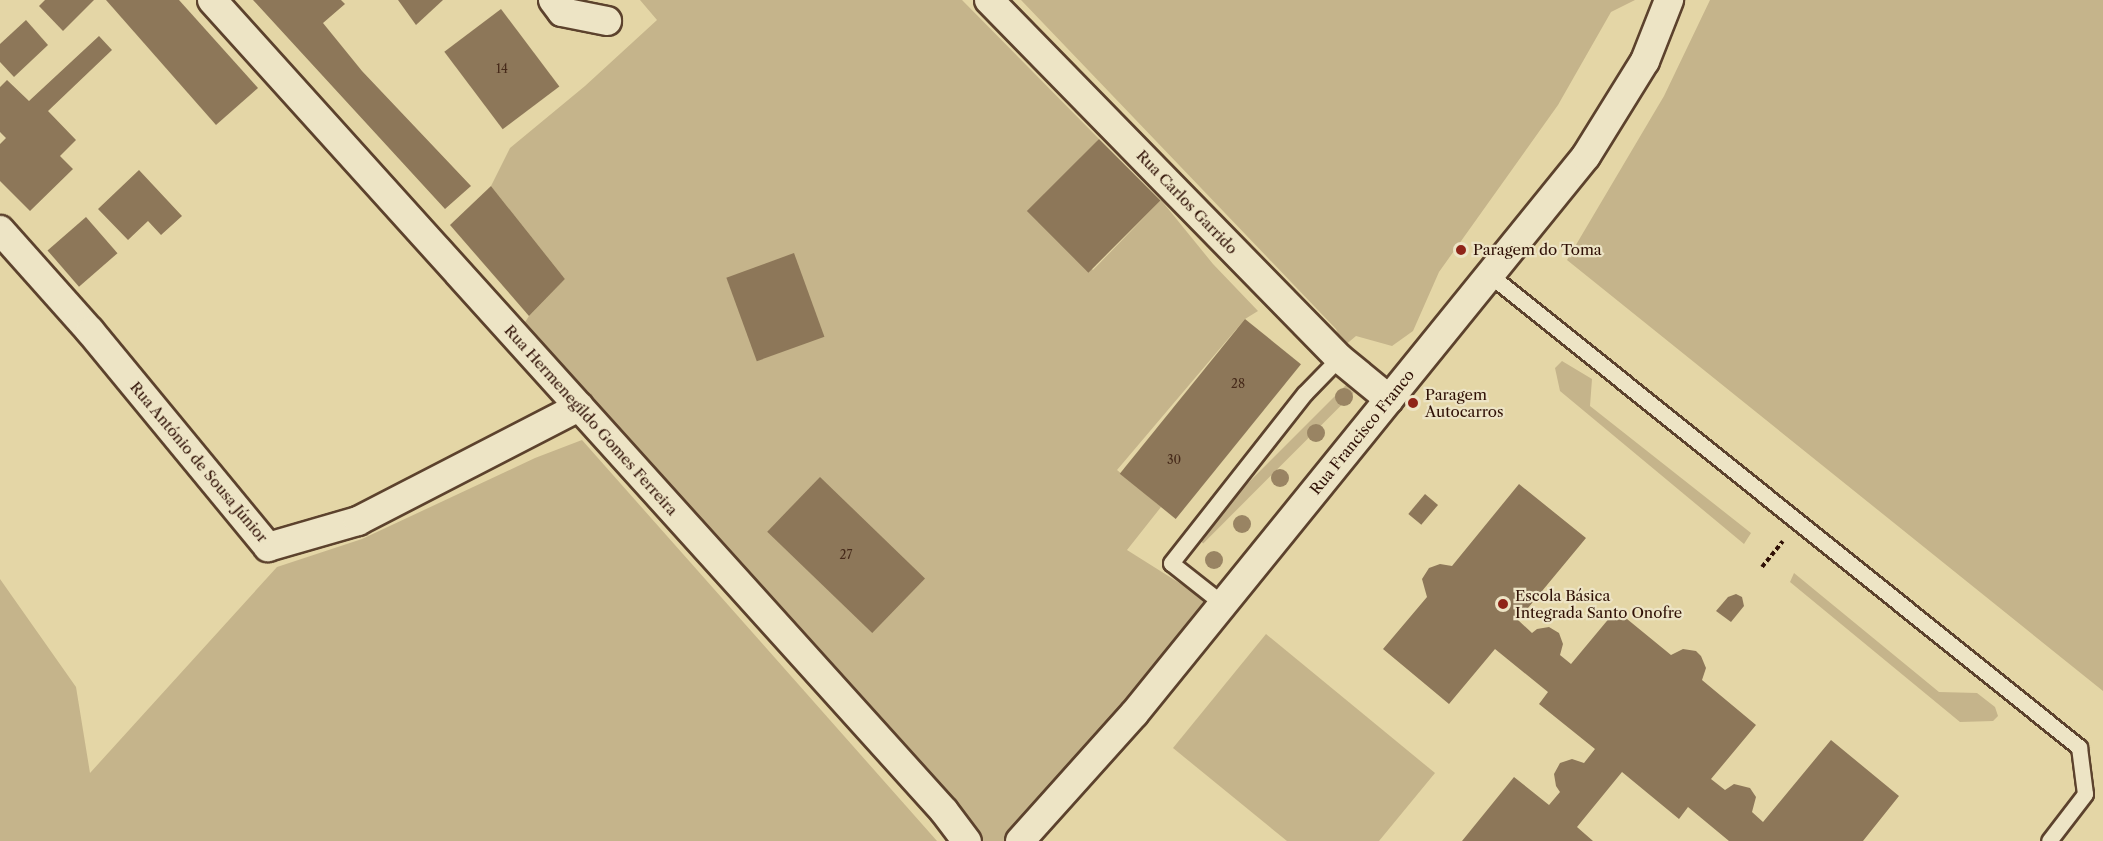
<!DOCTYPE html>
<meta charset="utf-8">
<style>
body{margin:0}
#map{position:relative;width:2103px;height:841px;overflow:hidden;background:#e4d6a6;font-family:"Libre Caslon Text",serif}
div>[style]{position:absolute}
.green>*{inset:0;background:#c5b48b;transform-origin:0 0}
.building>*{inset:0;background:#8d7759;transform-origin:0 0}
.path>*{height:4px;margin-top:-2px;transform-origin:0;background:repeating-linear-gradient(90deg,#2f1005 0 4.5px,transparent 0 7.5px)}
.roads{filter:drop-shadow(2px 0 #5c422d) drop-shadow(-2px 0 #5c422d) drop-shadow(0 2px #5c422d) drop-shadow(0 -2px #5c422d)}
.service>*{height:15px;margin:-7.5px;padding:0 7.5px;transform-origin:7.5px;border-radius:7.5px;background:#ede4c5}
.minor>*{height:28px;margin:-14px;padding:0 14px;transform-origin:14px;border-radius:14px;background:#ede4c5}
.trees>*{width:18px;height:18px;margin:-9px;border-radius:50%;background:#998463}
.dots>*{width:16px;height:16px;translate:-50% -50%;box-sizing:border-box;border:3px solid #ede4c5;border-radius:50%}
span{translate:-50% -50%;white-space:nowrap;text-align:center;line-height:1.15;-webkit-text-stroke:4.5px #ede4c5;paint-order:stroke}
.number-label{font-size:12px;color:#462a1a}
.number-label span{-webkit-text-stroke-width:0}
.street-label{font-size:15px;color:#2f1005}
.poi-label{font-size:15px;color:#2f1005}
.left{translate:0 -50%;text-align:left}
</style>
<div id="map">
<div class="green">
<i style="clip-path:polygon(640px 0,962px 0,1099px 139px,1036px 218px,1093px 270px,1161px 200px,1213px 264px,1258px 311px,1245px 319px,1117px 470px,1161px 507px,1127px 550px,1181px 584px,1223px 604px,1019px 841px,967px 841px,516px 336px,529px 316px,565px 279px,491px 186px,510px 148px,585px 86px,657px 20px)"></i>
<i style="clip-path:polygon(1021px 0,1635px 0,1611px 12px,1558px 105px,1439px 272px,1413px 331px,1392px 346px,1356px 336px,1344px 346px,1336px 329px)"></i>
<i style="clip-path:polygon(1710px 0,2103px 0,2103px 691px,1567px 260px,1664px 96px)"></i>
<i style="clip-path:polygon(1562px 361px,1592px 379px,1590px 406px,1751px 533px,1744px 544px,1560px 391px,1555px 368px)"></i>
<i style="left:1346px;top:385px;width:11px;height:213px;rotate:45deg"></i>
<i style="clip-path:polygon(582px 440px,937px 841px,0 841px,0 579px,76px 687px,90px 773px,277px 567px,362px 539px,535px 458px)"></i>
<i style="clip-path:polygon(1794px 573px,1939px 692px,1977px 693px,1995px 707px,1998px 716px,1993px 721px,1960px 722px,1790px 582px)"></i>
<i style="clip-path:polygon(1266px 634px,1435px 773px,1379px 841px,1287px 841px,1173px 748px)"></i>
</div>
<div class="building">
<i style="clip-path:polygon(45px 0,94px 0,63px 31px,39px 6px)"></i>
<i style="clip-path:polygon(106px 0,179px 0,258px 88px,216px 125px)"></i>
<i style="clip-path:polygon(253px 0,341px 0,345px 4px,323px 23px,362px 71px,471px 186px,445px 209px)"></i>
<i style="clip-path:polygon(398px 0,443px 0,416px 25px)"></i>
<i style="left:501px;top:9px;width:97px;height:71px;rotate:53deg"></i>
<i style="clip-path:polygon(26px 20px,48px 45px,14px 77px,0 62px,0 44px)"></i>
<i style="clip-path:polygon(99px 36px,112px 50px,48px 111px,76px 140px,60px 156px,73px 169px,30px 211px,0 181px,0 144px,6px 138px,0 132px,0 87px,7px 80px,29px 101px)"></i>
<i style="left:1099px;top:139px;width:87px;height:102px;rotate:45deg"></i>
<i style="clip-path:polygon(139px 170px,182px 216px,161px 235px,148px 221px,128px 240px,98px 209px)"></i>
<i style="clip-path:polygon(491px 186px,565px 279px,529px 316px,450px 225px)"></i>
<i style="left:86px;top:217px;width:48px;height:51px;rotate:49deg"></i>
<i style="left:794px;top:253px;width:89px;height:72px;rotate:70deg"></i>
<i style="left:1245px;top:319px;width:72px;height:199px;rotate:39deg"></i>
<i style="left:820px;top:477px;width:146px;height:76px;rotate:44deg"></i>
<i style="clip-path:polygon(1519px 484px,1586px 538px,1518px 620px,1532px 633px,1537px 629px,1549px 627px,1559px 633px,1563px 644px,1560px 655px,1571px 664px,1616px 610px,1671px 655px,1683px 649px,1696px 651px,1701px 656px,1706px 668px,1702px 680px,1756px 725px,1711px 779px,1725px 790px,1734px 784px,1750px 788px,1756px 797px,1752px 812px,1763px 822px,1831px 740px,1899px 796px,1863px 841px,1729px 841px,1688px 807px,1679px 819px,1622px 772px,1577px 827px,1593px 841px,1462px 841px,1514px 777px,1549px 805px,1560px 792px,1556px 786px,1554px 774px,1560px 763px,1572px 759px,1584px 763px,1595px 749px,1539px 704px,1548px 692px,1495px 649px,1449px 704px,1383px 649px,1427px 597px,1422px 579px,1429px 568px,1440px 564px,1452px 566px)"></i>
<i style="left:1425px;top:494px;width:17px;height:26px;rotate:40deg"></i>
<i style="clip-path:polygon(1736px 594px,1742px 597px,1744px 606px,1731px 622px,1716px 611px,1728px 597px)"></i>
</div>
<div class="path">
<i style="left:1762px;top:567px;width:33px;rotate:-51deg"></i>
</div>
<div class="roads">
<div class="service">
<i style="left:1490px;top:275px;width:755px;rotate:38.71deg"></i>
<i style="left:2079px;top:747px;width:47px;rotate:82.7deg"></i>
<i style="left:2085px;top:794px;width:59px;rotate:127.5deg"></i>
<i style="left:1223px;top:604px;width:66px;rotate:-141.7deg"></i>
<i style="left:1171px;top:563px;width:216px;rotate:-51.8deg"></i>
<i style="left:1305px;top:393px;width:49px;rotate:-45.8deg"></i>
</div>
<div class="minor">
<i style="left:212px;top:0;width:1092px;rotate:47.93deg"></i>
<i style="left:944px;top:811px;width:38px;rotate:53deg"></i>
<i style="left:553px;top:0;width:15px;rotate:53deg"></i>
<i style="left:562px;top:12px;width:46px;rotate:11.3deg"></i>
<i style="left:989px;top:0;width:501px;rotate:45.65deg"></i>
<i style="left:1339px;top:358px;width:65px;rotate:39.4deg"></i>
<i style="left:0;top:230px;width:135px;rotate:48.3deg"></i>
<i style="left:90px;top:331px;width:280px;rotate:50.5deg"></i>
<i style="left:268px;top:547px;width:94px;rotate:-16.1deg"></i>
<i style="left:358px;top:521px;width:249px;rotate:-27.3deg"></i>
<i style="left:1020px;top:841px;width:171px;rotate:-48.1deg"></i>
<i style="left:1134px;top:714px;width:718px;rotate:-50.99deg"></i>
<i style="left:1586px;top:156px;width:112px;rotate:-58.2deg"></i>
<i style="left:1645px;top:61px;width:66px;rotate:-68.5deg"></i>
</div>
</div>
<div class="trees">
<i style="left:1344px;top:397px"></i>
<i style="left:1316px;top:433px"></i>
<i style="left:1280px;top:478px"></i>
<i style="left:1242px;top:524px"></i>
<i style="left:1214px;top:560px"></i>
</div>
<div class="dots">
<i style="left:1461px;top:250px;background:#8f2418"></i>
<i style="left:1413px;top:403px;background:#8f2418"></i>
<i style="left:1503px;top:604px;background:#8f2418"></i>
</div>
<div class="number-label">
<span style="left:502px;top:69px">14</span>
<span style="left:1238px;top:384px">28</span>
<span style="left:1174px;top:460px">30</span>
<span style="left:846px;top:555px">27</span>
</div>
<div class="street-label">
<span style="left:1187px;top:202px;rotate:46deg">Rua Carlos Garrido</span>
<span style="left:591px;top:420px;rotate:48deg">Rua Hermenegildo Gomes Ferreira</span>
<span style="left:1362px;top:432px;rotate:-51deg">Rua Francisco Franco</span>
<span style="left:199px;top:462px;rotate:50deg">Rua António de Sousa Júnior</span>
</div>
<div class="poi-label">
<span class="left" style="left:1473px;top:250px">Paragem do Toma</span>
<span class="left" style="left:1425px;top:403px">Paragem<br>Autocarros</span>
<span class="left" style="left:1515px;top:604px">Escola Básica<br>Integrada Santo Onofre</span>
</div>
</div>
